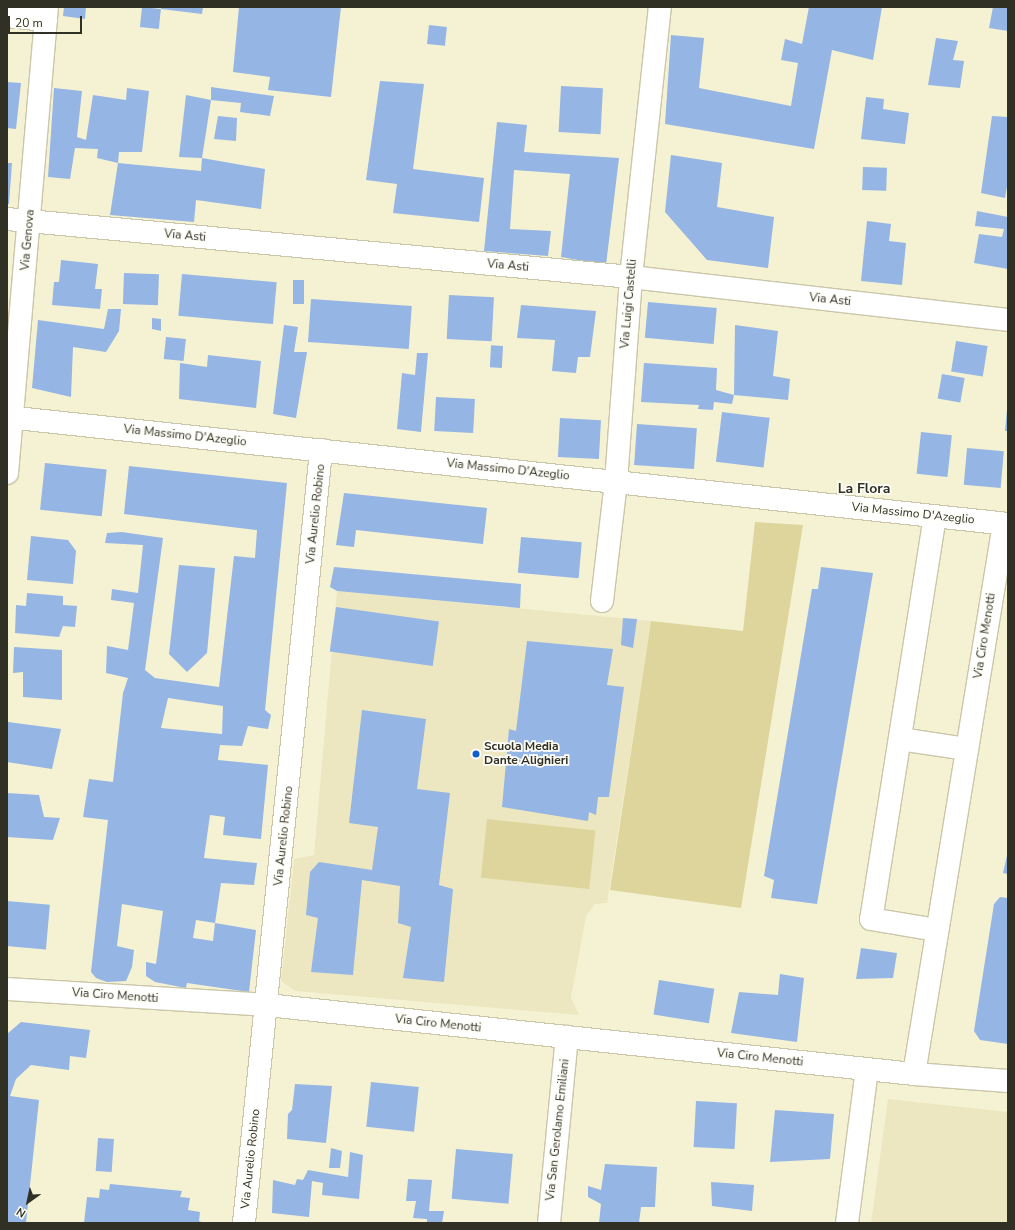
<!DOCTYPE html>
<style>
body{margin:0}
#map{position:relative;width:1015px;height:1230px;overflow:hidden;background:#f5f2d3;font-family:"Nunito Sans",sans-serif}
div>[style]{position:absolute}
.built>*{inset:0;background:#ece7c1}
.green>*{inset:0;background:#ddd59c;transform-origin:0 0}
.building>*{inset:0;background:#95b5e4;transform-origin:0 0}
.roads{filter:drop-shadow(1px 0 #cac6a9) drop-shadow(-1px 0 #cac6a9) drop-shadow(0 1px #cac6a9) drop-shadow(0 -1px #cac6a9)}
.minor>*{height:22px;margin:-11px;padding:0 11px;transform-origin:11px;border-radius:11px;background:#fff}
.dots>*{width:11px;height:11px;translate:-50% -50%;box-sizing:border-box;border:2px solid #fefef8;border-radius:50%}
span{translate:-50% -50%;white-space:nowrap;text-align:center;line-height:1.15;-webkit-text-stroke:3.5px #fefef8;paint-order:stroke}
.street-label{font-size:12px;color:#313024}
.poi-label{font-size:12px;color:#313024;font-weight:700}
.left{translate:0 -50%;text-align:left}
.quarter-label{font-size:14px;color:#313024;font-weight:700}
.frame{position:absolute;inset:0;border:8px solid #313024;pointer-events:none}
.north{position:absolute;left:8px;top:1182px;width:40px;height:40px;-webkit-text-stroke:3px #fefef8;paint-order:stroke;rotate:213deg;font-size:11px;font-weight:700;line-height:16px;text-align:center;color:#313024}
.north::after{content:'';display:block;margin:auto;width:14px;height:18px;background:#313024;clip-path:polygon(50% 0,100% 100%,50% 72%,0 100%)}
.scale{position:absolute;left:8px;top:16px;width:74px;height:18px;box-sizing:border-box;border:2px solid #313024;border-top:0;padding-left:5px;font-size:12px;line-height:14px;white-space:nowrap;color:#313024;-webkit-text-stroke:3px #fefef8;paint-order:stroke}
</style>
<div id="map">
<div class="built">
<i style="clip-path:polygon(337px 591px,651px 621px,607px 903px,595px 904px,586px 916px,571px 998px,579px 1015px,295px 991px,281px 981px,294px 859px,314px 855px)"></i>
<i style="clip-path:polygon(888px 1099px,1008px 1112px,1008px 1223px,871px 1223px)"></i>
</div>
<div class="green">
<i style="clip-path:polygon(755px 522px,803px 525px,741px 908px,610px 890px,651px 621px,743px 631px)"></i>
<i style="left:487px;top:819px;width:109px;height:59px;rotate:6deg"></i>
</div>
<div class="building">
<i style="clip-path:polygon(64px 7px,86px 7px,85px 19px,63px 16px)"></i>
<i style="left:142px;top:7px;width:19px;height:20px;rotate:6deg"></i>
<i style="clip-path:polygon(161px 7px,203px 7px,202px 14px,161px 9px)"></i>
<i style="clip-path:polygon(239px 7px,341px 7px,331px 97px,268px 90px,270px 77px,233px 72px)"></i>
<i style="clip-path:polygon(809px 7px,882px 7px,873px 60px,832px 50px,814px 149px,665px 124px,671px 35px,704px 38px,699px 88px,791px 106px,798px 63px,781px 60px,785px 39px,802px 44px)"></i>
<i style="clip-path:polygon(993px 7px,1008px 7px,1008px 31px,989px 28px)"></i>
<i style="left:429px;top:25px;width:18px;height:19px;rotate:6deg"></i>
<i style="clip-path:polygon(936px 38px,958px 41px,953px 60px,964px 61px,960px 88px,928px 85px)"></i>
<i style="clip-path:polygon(380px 81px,424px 84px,413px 169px,484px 178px,479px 222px,393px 213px,397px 184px,366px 180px)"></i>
<i style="clip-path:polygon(7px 82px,21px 83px,16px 129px,7px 128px)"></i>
<i style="left:561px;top:86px;width:42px;height:46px;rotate:3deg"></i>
<i style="clip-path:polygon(211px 87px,274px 96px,270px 116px,240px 112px,241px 103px,211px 100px)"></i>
<i style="clip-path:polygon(54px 88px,82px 91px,77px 137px,86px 140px,93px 95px,126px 100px,127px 88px,149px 91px,142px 152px,119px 152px,118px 163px,97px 158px,98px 149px,75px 148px,70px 179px,48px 177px)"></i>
<i style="clip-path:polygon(186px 95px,211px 100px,202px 158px,179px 157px)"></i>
<i style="clip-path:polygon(866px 97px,884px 99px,883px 109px,909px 113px,905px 144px,861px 139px)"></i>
<i style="clip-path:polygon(218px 116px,237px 118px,236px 141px,214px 139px)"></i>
<i style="clip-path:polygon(992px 116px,1008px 117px,1008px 181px,1005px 198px,981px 193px)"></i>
<i style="clip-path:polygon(497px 122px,527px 125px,524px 152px,619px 158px,606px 265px,561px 257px,570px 174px,514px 170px,510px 229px,551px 231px,548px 256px,484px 251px)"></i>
<i style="clip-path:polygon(671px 155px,722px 163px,717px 207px,774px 217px,768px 268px,707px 260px,665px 212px)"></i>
<i style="clip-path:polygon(202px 158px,265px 169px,261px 209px,196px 200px,194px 222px,110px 215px,118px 163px,201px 171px)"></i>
<i style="clip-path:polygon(7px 163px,12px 163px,9px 204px,7px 204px)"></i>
<i style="left:863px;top:167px;width:24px;height:23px;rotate:2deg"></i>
<i style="clip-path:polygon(977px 211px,1008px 217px,1008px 269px,974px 263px,979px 234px,1002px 237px,1004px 229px,975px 226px)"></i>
<i style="clip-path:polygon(867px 221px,891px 224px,889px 241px,906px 243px,902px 285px,861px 281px)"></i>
<i style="clip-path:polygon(61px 260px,98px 264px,95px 289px,102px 289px,100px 309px,52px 305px,54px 282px,59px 282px)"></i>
<i style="left:124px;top:273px;width:35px;height:31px;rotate:2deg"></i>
<i style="left:182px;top:274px;width:95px;height:42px;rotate:5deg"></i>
<i style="left:293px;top:280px;width:11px;height:24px"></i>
<i style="left:449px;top:295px;width:45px;height:44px;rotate:3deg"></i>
<i style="left:311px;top:299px;width:101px;height:43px;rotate:4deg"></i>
<i style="left:648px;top:302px;width:69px;height:36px;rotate:5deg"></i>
<i style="clip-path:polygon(521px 305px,596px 311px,590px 357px,578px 357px,576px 373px,552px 371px,555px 340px,517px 338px)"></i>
<i style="clip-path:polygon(108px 309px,121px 309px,119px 331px,106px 352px,73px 347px,71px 397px,32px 388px,38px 320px,104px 329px)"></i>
<i style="clip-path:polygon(152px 318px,161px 319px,161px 331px,152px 329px)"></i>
<i style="clip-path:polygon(284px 325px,298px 327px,294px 352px,307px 352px,296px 418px,273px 414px)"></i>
<i style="clip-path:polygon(735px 325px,778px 331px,773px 376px,790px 379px,788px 400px,734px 395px)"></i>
<i style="left:166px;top:337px;width:20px;height:22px;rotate:6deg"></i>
<i style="left:956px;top:341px;width:32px;height:31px;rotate:9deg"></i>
<i style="left:503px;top:346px;width:22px;height:12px;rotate:93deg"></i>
<i style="clip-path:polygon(417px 353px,428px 353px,421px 432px,397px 429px,402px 373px,415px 375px)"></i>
<i style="clip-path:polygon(208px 355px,261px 361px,256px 408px,179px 399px,180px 363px,207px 367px)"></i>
<i style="clip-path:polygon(644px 363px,717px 368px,716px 390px,734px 395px,732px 404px,714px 402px,713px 410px,698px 409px,699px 405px,641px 402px)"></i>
<i style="left:942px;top:374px;width:23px;height:25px;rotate:10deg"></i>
<i style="left:436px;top:397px;width:39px;height:34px;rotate:3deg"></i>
<i style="clip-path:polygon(1007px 410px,1008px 410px,1008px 431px,1005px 431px)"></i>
<i style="left:722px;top:412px;width:48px;height:50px;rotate:7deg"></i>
<i style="left:560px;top:418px;width:41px;height:39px;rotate:3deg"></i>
<i style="left:637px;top:424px;width:60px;height:41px;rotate:4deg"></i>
<i style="left:921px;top:432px;width:31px;height:42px;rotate:6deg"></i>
<i style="left:967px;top:448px;width:37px;height:37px;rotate:5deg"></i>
<i style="left:45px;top:463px;width:62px;height:47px;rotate:6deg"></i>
<i style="clip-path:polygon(evenodd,129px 466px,287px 483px,265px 710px,271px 715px,268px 729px,248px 726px,242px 746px,220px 745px,218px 760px,268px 765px,261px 839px,223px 835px,225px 817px,210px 815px,204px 858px,257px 863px,254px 885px,221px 883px,215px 923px,196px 920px,193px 938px,213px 941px,215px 923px,256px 930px,249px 992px,187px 983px,186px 988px,155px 982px,146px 976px,146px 962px,156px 964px,163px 911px,122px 904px,117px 946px,134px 950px,132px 967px,126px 981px,107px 982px,96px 978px,91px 972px,108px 820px,83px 817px,89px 779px,113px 782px,123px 693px,128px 678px,106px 673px,107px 646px,128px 650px,134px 603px,111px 600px,112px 589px,138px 593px,143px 545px,105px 543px,107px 533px,122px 532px,163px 538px,145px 670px,155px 678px,219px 687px,234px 556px,255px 558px,257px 530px,124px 514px,129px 466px,168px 698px,223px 706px,222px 734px,161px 728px,168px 698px)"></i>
<i style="clip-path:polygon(344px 493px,487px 508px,483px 544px,356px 530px,354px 547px,336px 545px)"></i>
<i style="clip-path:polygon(31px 536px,68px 540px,76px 551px,73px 584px,27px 580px)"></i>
<i style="left:521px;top:537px;width:61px;height:36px;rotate:5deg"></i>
<i style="clip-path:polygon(179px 565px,215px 568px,207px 653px,187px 672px,169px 654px)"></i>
<i style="clip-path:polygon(334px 567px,521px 584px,520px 608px,337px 591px,330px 587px)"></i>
<i style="clip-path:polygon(821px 567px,873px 573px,817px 904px,771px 898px,774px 880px,764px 876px,812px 589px,818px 589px)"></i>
<i style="clip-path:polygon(27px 593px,63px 596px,63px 605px,77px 606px,75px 627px,63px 626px,59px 637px,15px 633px,16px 605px,26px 606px)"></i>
<i style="left:336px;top:607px;width:104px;height:45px;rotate:8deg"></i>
<i style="clip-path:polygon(623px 618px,637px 619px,633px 648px,621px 645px)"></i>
<i style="clip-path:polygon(527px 641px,613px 649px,607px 685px,624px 687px,609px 797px,598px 797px,596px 815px,589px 812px,588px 821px,502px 807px,509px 729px,516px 731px)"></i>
<i style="clip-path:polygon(14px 647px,62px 650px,62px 700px,23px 697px,23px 672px,13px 673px)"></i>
<i style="clip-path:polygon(362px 710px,426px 719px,417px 789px,450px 793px,439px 885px,453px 889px,444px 982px,403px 978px,411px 927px,398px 923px,400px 886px,362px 880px,353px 975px,311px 972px,318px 918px,306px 915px,310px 872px,319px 862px,372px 870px,378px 827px,349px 823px)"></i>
<i style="clip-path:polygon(8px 722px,61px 729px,52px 769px,7px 762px)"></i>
<i style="clip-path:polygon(7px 793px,39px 795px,44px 817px,60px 818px,53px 840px,7px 837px)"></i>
<i style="clip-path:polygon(1008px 851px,1008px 874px,1003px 873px)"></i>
<i style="clip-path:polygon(1000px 897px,1008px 898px,1008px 1044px,980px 1040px,974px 1031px,994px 904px)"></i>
<i style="left:7px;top:901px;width:43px;height:45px;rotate:5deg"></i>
<i style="clip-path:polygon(861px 948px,897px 953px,893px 978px,856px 979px)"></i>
<i style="clip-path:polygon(780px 974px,804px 978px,797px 1042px,731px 1033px,739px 992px,778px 995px)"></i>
<i style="left:659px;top:980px;width:56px;height:35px;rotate:9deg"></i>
<i style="clip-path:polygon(21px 1022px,90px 1030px,86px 1058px,70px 1056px,69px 1070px,31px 1065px,16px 1079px,10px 1096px,39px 1100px,26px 1223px,7px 1223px,7px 1034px)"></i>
<i style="left:371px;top:1082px;width:48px;height:45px;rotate:6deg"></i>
<i style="clip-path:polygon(295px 1084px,332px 1086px,326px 1143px,287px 1139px,288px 1114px,292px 1110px)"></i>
<i style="left:696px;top:1101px;width:41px;height:46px;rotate:3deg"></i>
<i style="clip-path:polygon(775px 1110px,834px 1114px,830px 1159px,770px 1162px)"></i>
<i style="left:98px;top:1138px;width:16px;height:33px;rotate:4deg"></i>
<i style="clip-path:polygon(331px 1148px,342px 1151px,340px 1168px,329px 1168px)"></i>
<i style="left:456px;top:1149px;width:57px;height:50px;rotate:5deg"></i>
<i style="clip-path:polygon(350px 1152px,363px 1155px,359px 1199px,322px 1195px,323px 1183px,312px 1181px,309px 1217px,272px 1213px,273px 1180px,295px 1185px,297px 1179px,303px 1180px,308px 1170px,348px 1177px)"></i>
<i style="clip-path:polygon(605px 1164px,657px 1167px,655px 1207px,641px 1207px,639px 1223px,599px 1223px,601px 1204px,588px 1197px,588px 1186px,601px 1190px)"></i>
<i style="clip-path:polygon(408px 1179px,432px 1180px,429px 1211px,444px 1211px,442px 1223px,427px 1223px,427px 1219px,413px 1218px,416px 1201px,406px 1201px)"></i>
<i style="clip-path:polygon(711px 1182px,754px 1185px,752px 1211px,712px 1206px)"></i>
<i style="clip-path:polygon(110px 1184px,182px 1191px,180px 1197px,190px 1198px,188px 1210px,200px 1212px,199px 1221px,204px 1223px,84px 1223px,87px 1197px,99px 1198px,100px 1189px,109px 1190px)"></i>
</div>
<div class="roads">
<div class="minor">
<i style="left:7px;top:16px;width:39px;rotate:6deg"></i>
<i style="left:7px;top:219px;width:627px;rotate:5.31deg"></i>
<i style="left:631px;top:277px;width:379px;rotate:6.5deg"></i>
<i style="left:7px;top:417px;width:1007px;rotate:6.1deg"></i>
<i style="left:7px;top:473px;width:468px;rotate:-85.1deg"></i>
<i style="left:935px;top:516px;width:408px;rotate:99deg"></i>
<i style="left:871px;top:919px;width:67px;rotate:9.5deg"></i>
<i style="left:602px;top:601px;width:120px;rotate:-83.3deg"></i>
<i style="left:616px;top:482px;width:206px;rotate:-85.8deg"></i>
<i style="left:631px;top:277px;width:272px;rotate:-83.9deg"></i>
<i style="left:900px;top:739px;width:68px;rotate:8.5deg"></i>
<i style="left:7px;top:989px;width:260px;rotate:3.5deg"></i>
<i style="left:267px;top:1005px;width:651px;rotate:6.09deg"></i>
<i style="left:914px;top:1074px;width:94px;rotate:4.3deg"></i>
<i style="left:914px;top:1074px;width:557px;rotate:-80.71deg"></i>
<i style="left:244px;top:1223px;width:777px;rotate:-84.31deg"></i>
<i style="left:549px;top:1223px;width:187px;rotate:-84.5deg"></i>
<i style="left:847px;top:1223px;width:155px;rotate:-82.6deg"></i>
</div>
</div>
<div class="dots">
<i style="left:476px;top:754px;background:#1160ca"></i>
</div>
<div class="street-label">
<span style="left:185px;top:236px;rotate:5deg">Via Asti</span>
<span style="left:28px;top:240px;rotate:-85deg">Via Genova</span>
<span style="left:508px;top:266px;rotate:5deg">Via Asti</span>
<span style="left:830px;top:300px;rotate:6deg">Via Asti</span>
<span style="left:629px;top:304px;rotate:-85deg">Via Luigi Castelli</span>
<span style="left:185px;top:436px;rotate:6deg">Via Massimo D'Azeglio</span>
<span style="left:508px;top:470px;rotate:6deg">Via Massimo D'Azeglio</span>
<span style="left:316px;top:514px;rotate:-84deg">Via Aurelio Robino</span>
<span style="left:913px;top:514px;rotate:6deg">Via Massimo D'Azeglio</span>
<span style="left:985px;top:636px;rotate:-81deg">Via Ciro Menotti</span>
<span style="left:284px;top:836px;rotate:-84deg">Via Aurelio Robino</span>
<span style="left:115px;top:996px;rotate:4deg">Via Ciro Menotti</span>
<span style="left:438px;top:1024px;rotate:6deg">Via Ciro Menotti</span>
<span style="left:760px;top:1058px;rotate:6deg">Via Ciro Menotti</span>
<span style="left:558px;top:1130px;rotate:-84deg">Via San Gerolamo Emiliani</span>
<span style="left:251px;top:1159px;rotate:-84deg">Via Aurelio Robino</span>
</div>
<div class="poi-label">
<span class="left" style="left:484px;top:754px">Scuola Media<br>Dante Alighieri</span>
</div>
<div class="quarter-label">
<span style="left:864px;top:489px">La Flora</span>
</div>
<div class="frame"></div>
<div class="north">N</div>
<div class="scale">20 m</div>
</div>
